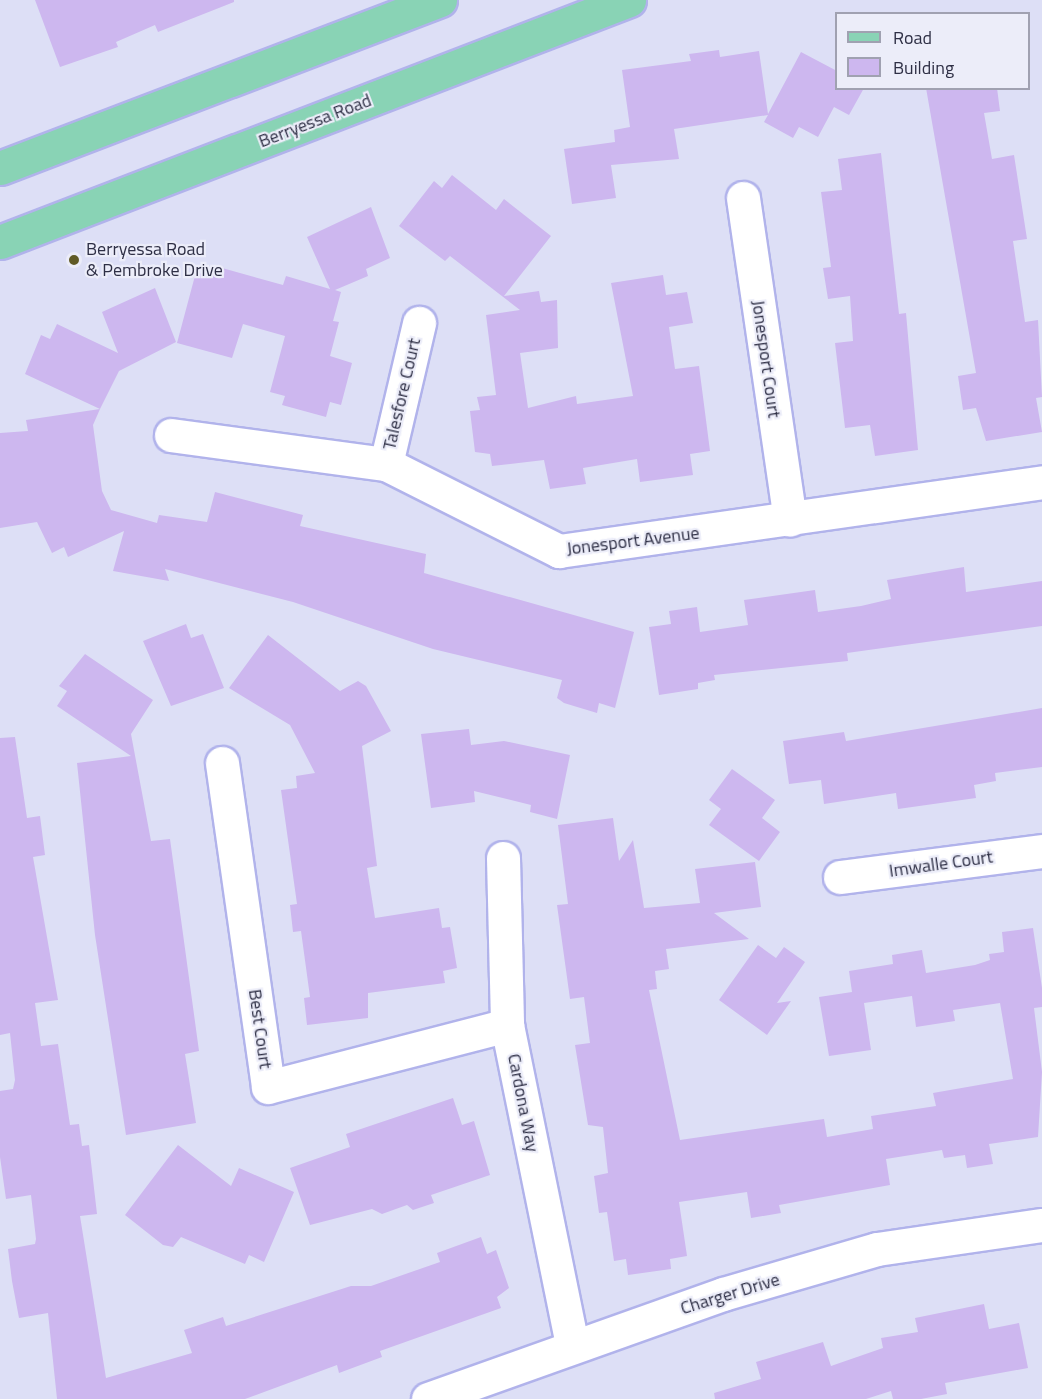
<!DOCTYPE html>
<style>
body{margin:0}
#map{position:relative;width:1042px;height:1399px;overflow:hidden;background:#dddff6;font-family:"Titillium Web",sans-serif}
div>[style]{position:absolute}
.building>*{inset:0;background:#cdb7ef}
.roads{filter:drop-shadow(2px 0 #b1b3eb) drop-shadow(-2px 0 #b1b3eb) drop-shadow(0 2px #b1b3eb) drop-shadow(0 -2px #b1b3eb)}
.minor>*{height:33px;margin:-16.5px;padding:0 16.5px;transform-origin:16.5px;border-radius:16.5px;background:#fff}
.major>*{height:33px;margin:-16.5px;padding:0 16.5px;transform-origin:16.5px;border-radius:16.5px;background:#89d3b5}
.dots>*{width:16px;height:16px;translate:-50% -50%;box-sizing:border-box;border:3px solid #ecedf9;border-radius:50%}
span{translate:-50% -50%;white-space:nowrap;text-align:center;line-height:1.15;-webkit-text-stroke:4.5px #ecedf9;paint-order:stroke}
.street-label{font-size:18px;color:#2e2f45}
.poi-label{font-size:18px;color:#2e2f45}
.left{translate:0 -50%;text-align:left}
.legend{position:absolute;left:835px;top:12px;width:195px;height:78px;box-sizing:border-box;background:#ecedf9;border:2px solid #a0a1b1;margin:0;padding:8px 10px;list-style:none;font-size:18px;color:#2e2f45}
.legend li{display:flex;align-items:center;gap:12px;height:30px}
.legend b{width:30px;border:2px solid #a0a1b1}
</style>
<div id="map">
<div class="building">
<i style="clip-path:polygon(35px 0,234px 0,234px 2px,158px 32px,155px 25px,116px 42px,118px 47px,60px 67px)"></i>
<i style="clip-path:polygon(719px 50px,720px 57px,759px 51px,768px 114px,801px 52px,837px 71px,837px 88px,864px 88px,849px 115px,834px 107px,818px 137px,799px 127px,793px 138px,764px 122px,768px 115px,674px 129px,679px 159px,611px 165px,616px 198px,572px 204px,564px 149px,615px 142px,614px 130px,630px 127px,622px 70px,691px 61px,689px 54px)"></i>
<i style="clip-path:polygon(926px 88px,997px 88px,1000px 111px,984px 113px,992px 159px,1014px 155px,1027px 239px,1013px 241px,1025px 322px,1038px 320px,1042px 397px,1036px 398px,1042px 432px,986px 441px,976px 408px,963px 410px,958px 376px,976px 373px)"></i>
<i style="clip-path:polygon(881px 153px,899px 314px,906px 313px,918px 450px,875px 456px,870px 425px,845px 428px,835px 343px,853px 341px,850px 296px,828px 299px,823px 268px,831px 267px,821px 192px,842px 190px,838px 159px)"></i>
<i style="clip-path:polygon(452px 175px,496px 210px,504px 199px,551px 236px,504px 296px,539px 291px,541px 302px,557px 300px,558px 348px,520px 353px,528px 408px,576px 396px,577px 404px,633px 396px,611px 283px,663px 275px,666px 295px,687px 292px,693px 323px,669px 327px,675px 369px,699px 366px,710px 451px,690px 454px,693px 475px,640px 482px,637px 459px,583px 468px,586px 484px,550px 489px,544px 460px,492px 466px,490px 454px,475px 452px,470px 411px,480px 410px,477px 397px,496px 395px,486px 315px,520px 310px,450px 256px,445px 261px,399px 226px,434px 181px,442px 188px)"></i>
<i style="clip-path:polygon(371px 207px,390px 258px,366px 269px,368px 276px,335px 290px,341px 292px,333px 321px,339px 322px,330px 356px,352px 363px,341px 405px,330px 402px,326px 417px,282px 405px,285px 396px,270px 392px,285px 336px,243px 324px,232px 358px,177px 343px,196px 272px,212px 277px,215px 266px,283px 285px,286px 276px,330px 289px,307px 237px)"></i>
<i style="clip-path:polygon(155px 288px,176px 342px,119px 371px,100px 409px,25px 374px,41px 335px,50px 339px,57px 324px,118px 353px,102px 312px)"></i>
<i style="clip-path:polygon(100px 409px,93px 425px,102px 491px,111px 510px,157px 523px,159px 515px,207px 522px,215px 492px,303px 515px,300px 526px,426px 554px,424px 573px,634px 632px,615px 708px,599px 703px,597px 713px,564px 703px,557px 698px,562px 680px,433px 649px,293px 602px,165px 569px,169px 581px,113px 571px,124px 531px,68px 557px,64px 547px,52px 553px,37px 522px,0 528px,0 433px,28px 431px,26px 420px)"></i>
<i style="clip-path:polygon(964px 567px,966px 592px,1042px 581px,1042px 626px,847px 653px,848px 661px,714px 675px,715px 680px,698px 683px,698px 689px,659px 695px,649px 627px,671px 624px,669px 611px,697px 607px,700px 632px,748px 625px,744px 600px,815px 590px,818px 612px,861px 606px,891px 599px,887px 580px)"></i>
<i style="clip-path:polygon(186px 624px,191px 638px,203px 634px,224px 688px,171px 706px,143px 641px)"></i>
<i style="clip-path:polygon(268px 635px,340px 691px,358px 681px,366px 686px,391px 731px,362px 746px,377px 866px,367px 868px,375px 918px,439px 908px,442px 928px,450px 927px,457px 968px,443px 971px,445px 983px,368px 993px,368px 1018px,307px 1025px,304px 998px,310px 997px,301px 931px,293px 932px,290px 905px,297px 904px,281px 790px,297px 788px,296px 776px,315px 773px,290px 725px,229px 688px)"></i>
<i style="clip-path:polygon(85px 654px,153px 700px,131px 734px,151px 841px,170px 839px,199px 1051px,185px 1054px,196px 1123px,126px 1135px,95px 935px,77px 763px,131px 756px,57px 706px,67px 691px,59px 686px)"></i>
<i style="clip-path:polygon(1042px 708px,1042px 767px,995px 773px,996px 781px,974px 785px,976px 798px,898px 809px,896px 793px,824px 804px,821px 780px,789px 784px,783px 741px,844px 732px,846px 741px)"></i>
<i style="clip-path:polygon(469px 729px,471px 745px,504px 741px,570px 755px,557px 819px,530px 812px,531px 805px,474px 791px,475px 802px,431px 808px,421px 734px)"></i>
<i style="clip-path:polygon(15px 737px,27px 818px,40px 816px,45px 855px,33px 857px,58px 1000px,35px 1003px,41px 1046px,58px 1044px,70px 1125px,79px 1124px,82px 1146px,89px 1145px,97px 1214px,80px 1216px,106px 1378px,192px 1353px,184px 1330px,223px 1317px,226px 1326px,351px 1286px,371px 1286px,440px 1262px,437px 1253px,481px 1237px,487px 1254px,496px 1250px,509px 1288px,497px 1297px,501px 1308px,380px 1351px,382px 1357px,339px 1373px,337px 1365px,245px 1399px,57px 1399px,48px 1313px,19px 1318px,12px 1281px,8px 1249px,35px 1244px,36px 1239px,31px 1195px,6px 1199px,0 1157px,0 1091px,13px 1089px,15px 1080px,10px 1033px,0 1035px,0 738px)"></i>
<i style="clip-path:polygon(732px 769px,775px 800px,762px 818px,780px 832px,759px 861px,709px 825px,721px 809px,709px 800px)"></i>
<i style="clip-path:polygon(613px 818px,619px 861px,633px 840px,644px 908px,700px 903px,695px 869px,755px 862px,761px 907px,714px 913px,749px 939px,666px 949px,669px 969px,655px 971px,657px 989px,649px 990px,680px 1140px,824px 1119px,827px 1137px,873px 1129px,871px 1116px,936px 1106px,933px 1093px,1013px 1079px,1000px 1003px,953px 1010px,955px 1021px,916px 1027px,912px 996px,864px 1003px,871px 1050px,829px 1056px,819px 997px,852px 992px,849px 971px,893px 964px,892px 955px,922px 950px,926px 973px,975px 965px,990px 960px,989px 954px,1004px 952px,1002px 932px,1033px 928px,1042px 988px,1042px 1007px,1034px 1008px,1042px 1072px,1038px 1137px,989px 1144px,993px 1164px,967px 1168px,965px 1155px,944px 1158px,942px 1150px,886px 1159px,890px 1185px,779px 1205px,781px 1213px,751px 1218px,747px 1192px,679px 1202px,687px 1256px,670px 1259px,671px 1269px,628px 1275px,626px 1259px,614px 1261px,607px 1212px,599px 1213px,594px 1176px,608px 1173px,603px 1127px,588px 1125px,575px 1045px,590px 1043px,584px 997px,570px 999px,557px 905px,568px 904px,558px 825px)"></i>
<i style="clip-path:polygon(758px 945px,776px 958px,784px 947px,805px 962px,777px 1003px,791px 1001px,767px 1035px,719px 1000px)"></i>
<i style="clip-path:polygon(453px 1098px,462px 1125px,474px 1121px,490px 1175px,431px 1195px,434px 1203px,413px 1210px,407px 1205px,382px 1214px,372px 1209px,310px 1225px,290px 1168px,350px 1147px,346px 1134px)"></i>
<i style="clip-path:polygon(178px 1145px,231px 1186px,239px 1168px,294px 1192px,264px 1262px,249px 1255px,245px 1264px,181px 1237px,173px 1247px,163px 1245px,125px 1215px)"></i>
<i style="clip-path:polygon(984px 1304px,989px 1329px,1019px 1323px,1028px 1368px,945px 1383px,947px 1394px,921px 1399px,893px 1399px,891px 1391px,866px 1399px,715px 1399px,714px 1393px,761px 1379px,756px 1362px,823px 1342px,831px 1366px,883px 1348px,881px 1338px,918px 1332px,915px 1318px)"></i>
</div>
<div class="roads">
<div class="minor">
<i style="left:743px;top:198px;width:325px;rotate:81.7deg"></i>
<i style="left:171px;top:435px;width:217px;rotate:7.7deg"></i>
<i style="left:386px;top:464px;width:194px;rotate:26.7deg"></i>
<i style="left:559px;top:551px;width:488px;rotate:-8.1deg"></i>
<i style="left:386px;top:464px;width:145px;rotate:-76.8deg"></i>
<i style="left:222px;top:763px;width:327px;rotate:81.9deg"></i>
<i style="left:268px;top:1087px;width:247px;rotate:-14.5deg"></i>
<i style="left:503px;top:858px;width:167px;rotate:88.6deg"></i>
<i style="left:507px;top:1025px;width:327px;rotate:78.5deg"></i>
<i style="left:840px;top:877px;width:204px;rotate:-7.3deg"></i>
<i style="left:428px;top:1399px;width:313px;rotate:-19.6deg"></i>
<i style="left:723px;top:1294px;width:160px;rotate:-16.3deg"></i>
<i style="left:877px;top:1249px;width:167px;rotate:-8.3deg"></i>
</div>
<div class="major">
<i style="left:0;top:168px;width:471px;rotate:-20.9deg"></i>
<i style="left:0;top:242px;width:674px;rotate:-21.04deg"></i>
</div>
</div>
<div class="dots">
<i style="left:74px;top:260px;background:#605a26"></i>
</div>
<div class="street-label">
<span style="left:315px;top:121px;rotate:-21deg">Berryessa Road</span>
<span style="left:766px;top:359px;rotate:82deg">Jonesport Court</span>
<span style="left:402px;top:394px;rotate:-77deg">Talesfore Court</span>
<span style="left:633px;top:541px;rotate:-7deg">Jonesport Avenue</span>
<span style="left:941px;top:864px;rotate:-8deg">Imwalle Court</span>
<span style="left:260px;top:1029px;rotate:82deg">Best Court</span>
<span style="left:523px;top:1103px;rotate:79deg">Cardona Way</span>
<span style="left:730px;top:1294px;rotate:-17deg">Charger Drive</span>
</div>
<div class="poi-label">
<span class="left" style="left:86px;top:260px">Berryessa Road<br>&amp; Pembroke Drive</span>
</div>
<ul class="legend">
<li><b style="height:8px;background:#89d3b5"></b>Road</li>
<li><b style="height:16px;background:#cdb7ef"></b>Building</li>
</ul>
</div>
